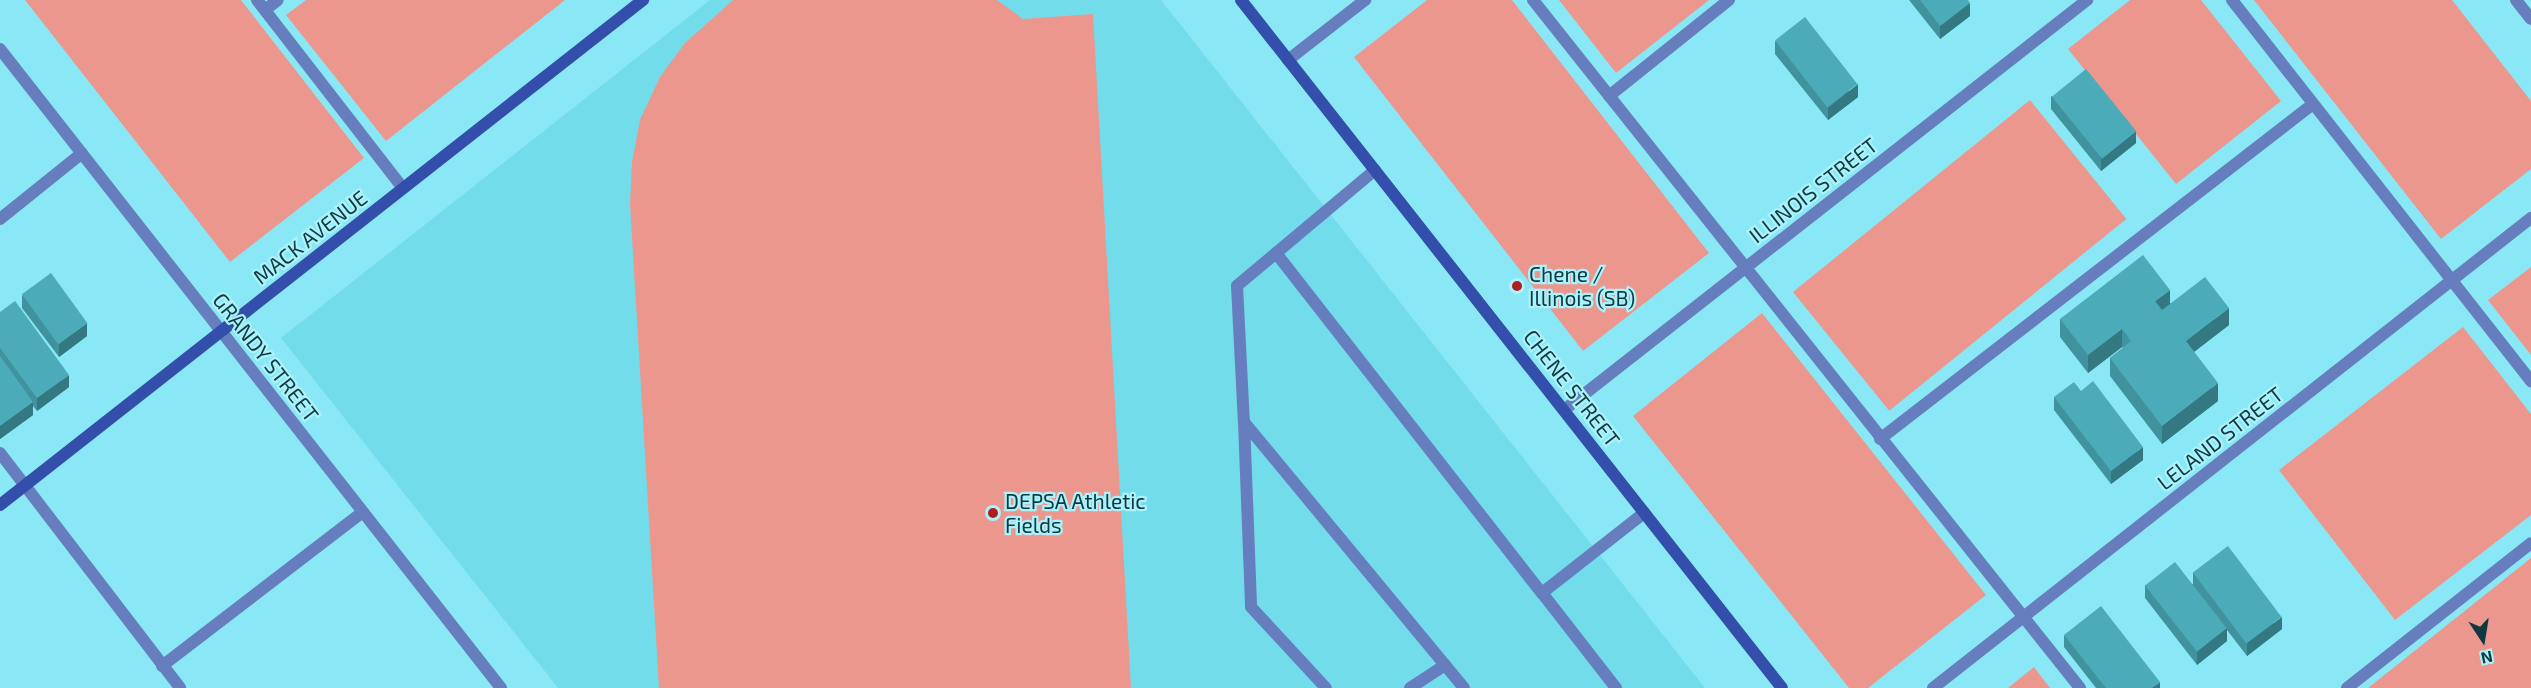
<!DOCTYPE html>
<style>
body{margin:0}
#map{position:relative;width:2531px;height:688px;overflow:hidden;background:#8ae8f6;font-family:"Exo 2",sans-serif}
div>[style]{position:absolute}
.built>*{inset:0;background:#73dceb}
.green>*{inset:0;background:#ec978d;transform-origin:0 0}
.lane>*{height:12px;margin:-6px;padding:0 6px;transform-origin:6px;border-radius:6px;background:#667ebd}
.street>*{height:12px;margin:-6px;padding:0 6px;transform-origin:6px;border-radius:6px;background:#667ebd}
.secondary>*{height:12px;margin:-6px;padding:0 6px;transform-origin:6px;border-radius:6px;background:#334fab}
.wall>*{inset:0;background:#40939e}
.shaded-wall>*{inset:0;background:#347881}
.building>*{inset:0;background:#4babb8;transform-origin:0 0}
.dots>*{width:16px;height:16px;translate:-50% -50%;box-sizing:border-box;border:3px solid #aaf2fd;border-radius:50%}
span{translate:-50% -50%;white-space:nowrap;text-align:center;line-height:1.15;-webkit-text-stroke:4.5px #aaf2fd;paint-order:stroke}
.street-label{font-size:21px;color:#0f393e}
.poi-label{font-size:21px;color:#0f393e}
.left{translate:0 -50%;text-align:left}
.north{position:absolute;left:2453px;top:610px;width:60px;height:60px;-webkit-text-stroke:4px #aaf2fd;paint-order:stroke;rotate:168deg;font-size:16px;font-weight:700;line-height:24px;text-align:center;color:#0f393e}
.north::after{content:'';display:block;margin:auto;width:21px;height:27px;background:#0f393e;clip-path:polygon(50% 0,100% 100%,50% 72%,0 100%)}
</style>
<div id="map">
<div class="built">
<i style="clip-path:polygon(710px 0,1161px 0,1705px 688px,558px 688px,281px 338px)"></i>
</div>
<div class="green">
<i style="clip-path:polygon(25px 0,241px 0,364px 158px,230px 262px)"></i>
<i style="clip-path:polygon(306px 0,565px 0,386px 141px,286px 15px)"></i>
<i style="clip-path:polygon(733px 0,997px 0,1023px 19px,1093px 14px,1131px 688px,659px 688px,630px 204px,632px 162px,640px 120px,660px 77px,685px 43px)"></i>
<i style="clip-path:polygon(1427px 0,1512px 0,1709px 253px,1583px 351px,1354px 57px)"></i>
<i style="clip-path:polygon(1559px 0,1709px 0,1616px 73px)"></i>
<i style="clip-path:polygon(2130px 0,2201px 0,2281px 101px,2176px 184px,2068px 49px)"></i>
<i style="clip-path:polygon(2254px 0,2452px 0,2531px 101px,2531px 169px,2441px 239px)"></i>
<i style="left:2030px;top:100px;width:153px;height:305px;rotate:51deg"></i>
<i style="clip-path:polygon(2531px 267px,2531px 355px,2488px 300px)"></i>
<i style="clip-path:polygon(1762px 313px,1986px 595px,1868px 688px,1849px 688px,1633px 416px)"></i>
<i style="clip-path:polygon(2463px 327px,2531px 414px,2531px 515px,2395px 620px,2279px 470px)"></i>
<i style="clip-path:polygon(2531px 558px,2531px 688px,2368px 688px)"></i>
<i style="clip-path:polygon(2034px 667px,2050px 688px,2008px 688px)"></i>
</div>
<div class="lane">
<i style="left:257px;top:0;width:238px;rotate:52.2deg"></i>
<i style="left:1533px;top:0;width:879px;rotate:51.51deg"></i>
<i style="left:2232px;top:0;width:485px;rotate:51.9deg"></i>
<i style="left:265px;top:10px;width:16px;rotate:-38deg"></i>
<i style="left:1609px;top:96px;width:154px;rotate:-38.7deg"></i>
<i style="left:1375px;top:170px;width:180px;rotate:140deg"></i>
<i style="left:1237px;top:286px;width:136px;rotate:87.1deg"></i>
<i style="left:1244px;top:422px;width:345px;rotate:50.4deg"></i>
<i style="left:0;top:219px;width:105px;rotate:-38.8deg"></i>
<i style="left:1276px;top:253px;width:432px;rotate:52deg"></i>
<i style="left:1244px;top:422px;width:185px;rotate:87.8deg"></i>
<i style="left:1251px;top:607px;width:110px;rotate:47.2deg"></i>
<i style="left:1880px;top:439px;width:547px;rotate:-37.73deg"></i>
<i style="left:0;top:453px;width:296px;rotate:52.5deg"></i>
<i style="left:162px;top:666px;width:253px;rotate:-37.5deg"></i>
<i style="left:1410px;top:688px;width:42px;rotate:-33.3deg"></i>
<i style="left:1616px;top:688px;width:120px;rotate:-127.9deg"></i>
<i style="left:1542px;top:593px;width:130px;rotate:-38.1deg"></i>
<i style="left:2347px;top:688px;width:234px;rotate:-38.2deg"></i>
</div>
<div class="street">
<i style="left:2516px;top:0;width:24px;rotate:52deg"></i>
<i style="left:0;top:49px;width:812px;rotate:51.9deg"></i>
<i style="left:1288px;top:60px;width:98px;rotate:-37.9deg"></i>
<i style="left:1564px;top:410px;width:665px;rotate:-38.09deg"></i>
<i style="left:1933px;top:688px;width:761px;rotate:-38.17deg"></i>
</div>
<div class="secondary">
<i style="left:1241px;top:0;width:875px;rotate:51.82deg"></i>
<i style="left:0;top:505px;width:818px;rotate:-38.15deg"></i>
</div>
<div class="wall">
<i style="clip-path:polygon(1909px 0,1968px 0,1970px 16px,1940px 39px)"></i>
<i style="clip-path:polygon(1775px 41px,1858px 97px,1828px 120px,1775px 54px)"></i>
<i style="clip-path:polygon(2051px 96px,2136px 143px,2101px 171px,2051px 109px)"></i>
<i style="clip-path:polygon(22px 295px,87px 336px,59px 357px,22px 308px)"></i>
<i style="clip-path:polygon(2170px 303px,2229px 325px,2194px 352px,2218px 401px,2162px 444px,2110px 376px,2110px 358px,2123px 348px,2122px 347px,2088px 373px,2060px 337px,2060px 319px)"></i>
<i style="clip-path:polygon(0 312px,69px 387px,37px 411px,33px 406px,33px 415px,0 439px)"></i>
<i style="clip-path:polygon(2081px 391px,2143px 460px,2111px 484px,2054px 410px,2054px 397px)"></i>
<i style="clip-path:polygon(2193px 572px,2282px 629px,2247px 656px,2227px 630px,2227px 641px,2197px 665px,2145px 598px,2145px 585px,2193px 584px)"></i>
<i style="clip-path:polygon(2064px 635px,2160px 688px,2096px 688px,2064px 647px)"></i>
</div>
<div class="shaded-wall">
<i style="clip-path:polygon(1970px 3px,1970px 16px,1940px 39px,1940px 26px)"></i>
<i style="clip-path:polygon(1858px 84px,1858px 97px,1828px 120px,1828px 108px)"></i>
<i style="clip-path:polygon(2136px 131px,2136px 143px,2101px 171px,2101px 158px)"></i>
<i style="clip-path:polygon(2170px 290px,2170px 307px,2155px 318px,2155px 301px)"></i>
<i style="clip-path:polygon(2229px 308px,2229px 325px,2186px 358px,2186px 341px)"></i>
<i style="clip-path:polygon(87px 323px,87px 336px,59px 357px,59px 344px)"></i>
<i style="clip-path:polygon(2122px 329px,2122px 347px,2088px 373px,2088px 355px)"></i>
<i style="clip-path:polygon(69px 375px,69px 387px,37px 411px,37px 398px)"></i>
<i style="clip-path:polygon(2218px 383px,2218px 401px,2162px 444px,2162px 426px)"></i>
<i style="clip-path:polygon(33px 402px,33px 415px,0 439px,0 426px)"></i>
<i style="clip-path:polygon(2143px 447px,2143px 460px,2111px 484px,2111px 471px)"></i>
<i style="clip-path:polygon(2282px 617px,2282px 629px,2247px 656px,2247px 643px)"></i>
<i style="clip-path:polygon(2227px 628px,2227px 641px,2197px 665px,2197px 652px)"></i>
<i style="clip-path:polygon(2160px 682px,2160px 688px,2152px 688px)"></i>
</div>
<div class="building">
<i style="clip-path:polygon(1920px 0,1968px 0,1970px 3px,1940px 26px)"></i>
<i style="left:1805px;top:17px;width:85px;height:38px;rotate:52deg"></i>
<i style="left:2086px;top:69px;width:80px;height:44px;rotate:51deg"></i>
<i style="clip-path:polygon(2143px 255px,2170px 290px,2155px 301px,2162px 310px,2205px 277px,2229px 308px,2186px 341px,2218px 383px,2162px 426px,2110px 358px,2131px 341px,2122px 329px,2088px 355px,2060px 319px)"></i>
<i style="left:51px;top:273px;width:62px;height:36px;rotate:54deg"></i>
<i style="clip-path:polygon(15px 301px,69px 375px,37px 398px,0 348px,0 312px)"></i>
<i style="clip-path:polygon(0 356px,33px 402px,0 426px)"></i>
<i style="clip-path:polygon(2093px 381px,2143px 447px,2111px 471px,2054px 397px,2074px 382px,2081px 391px)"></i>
<i style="left:2228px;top:546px;width:89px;height:44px;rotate:53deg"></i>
<i style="left:2175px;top:562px;width:84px;height:38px;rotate:52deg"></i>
<i style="clip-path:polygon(2101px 606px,2160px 682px,2152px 688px,2106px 688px,2064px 635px)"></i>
</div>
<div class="dots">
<i style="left:1517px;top:286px;background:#af1e1d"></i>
<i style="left:993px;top:513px;background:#af1e1d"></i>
</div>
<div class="street-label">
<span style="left:1813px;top:190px;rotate:-38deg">ILLINOIS STREET</span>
<span style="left:310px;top:237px;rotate:-38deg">MACK AVENUE</span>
<span style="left:266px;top:357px;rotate:52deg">GRANDY STREET</span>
<span style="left:1572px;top:388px;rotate:52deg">CHENE STREET</span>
<span style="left:2220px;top:438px;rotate:-38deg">LELAND STREET</span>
</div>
<div class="poi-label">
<span class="left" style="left:1529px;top:286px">Chene /<br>Illinois (SB)</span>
<span class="left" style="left:1005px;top:513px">DEPSA Athletic<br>Fields</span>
</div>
<div class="north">N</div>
</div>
